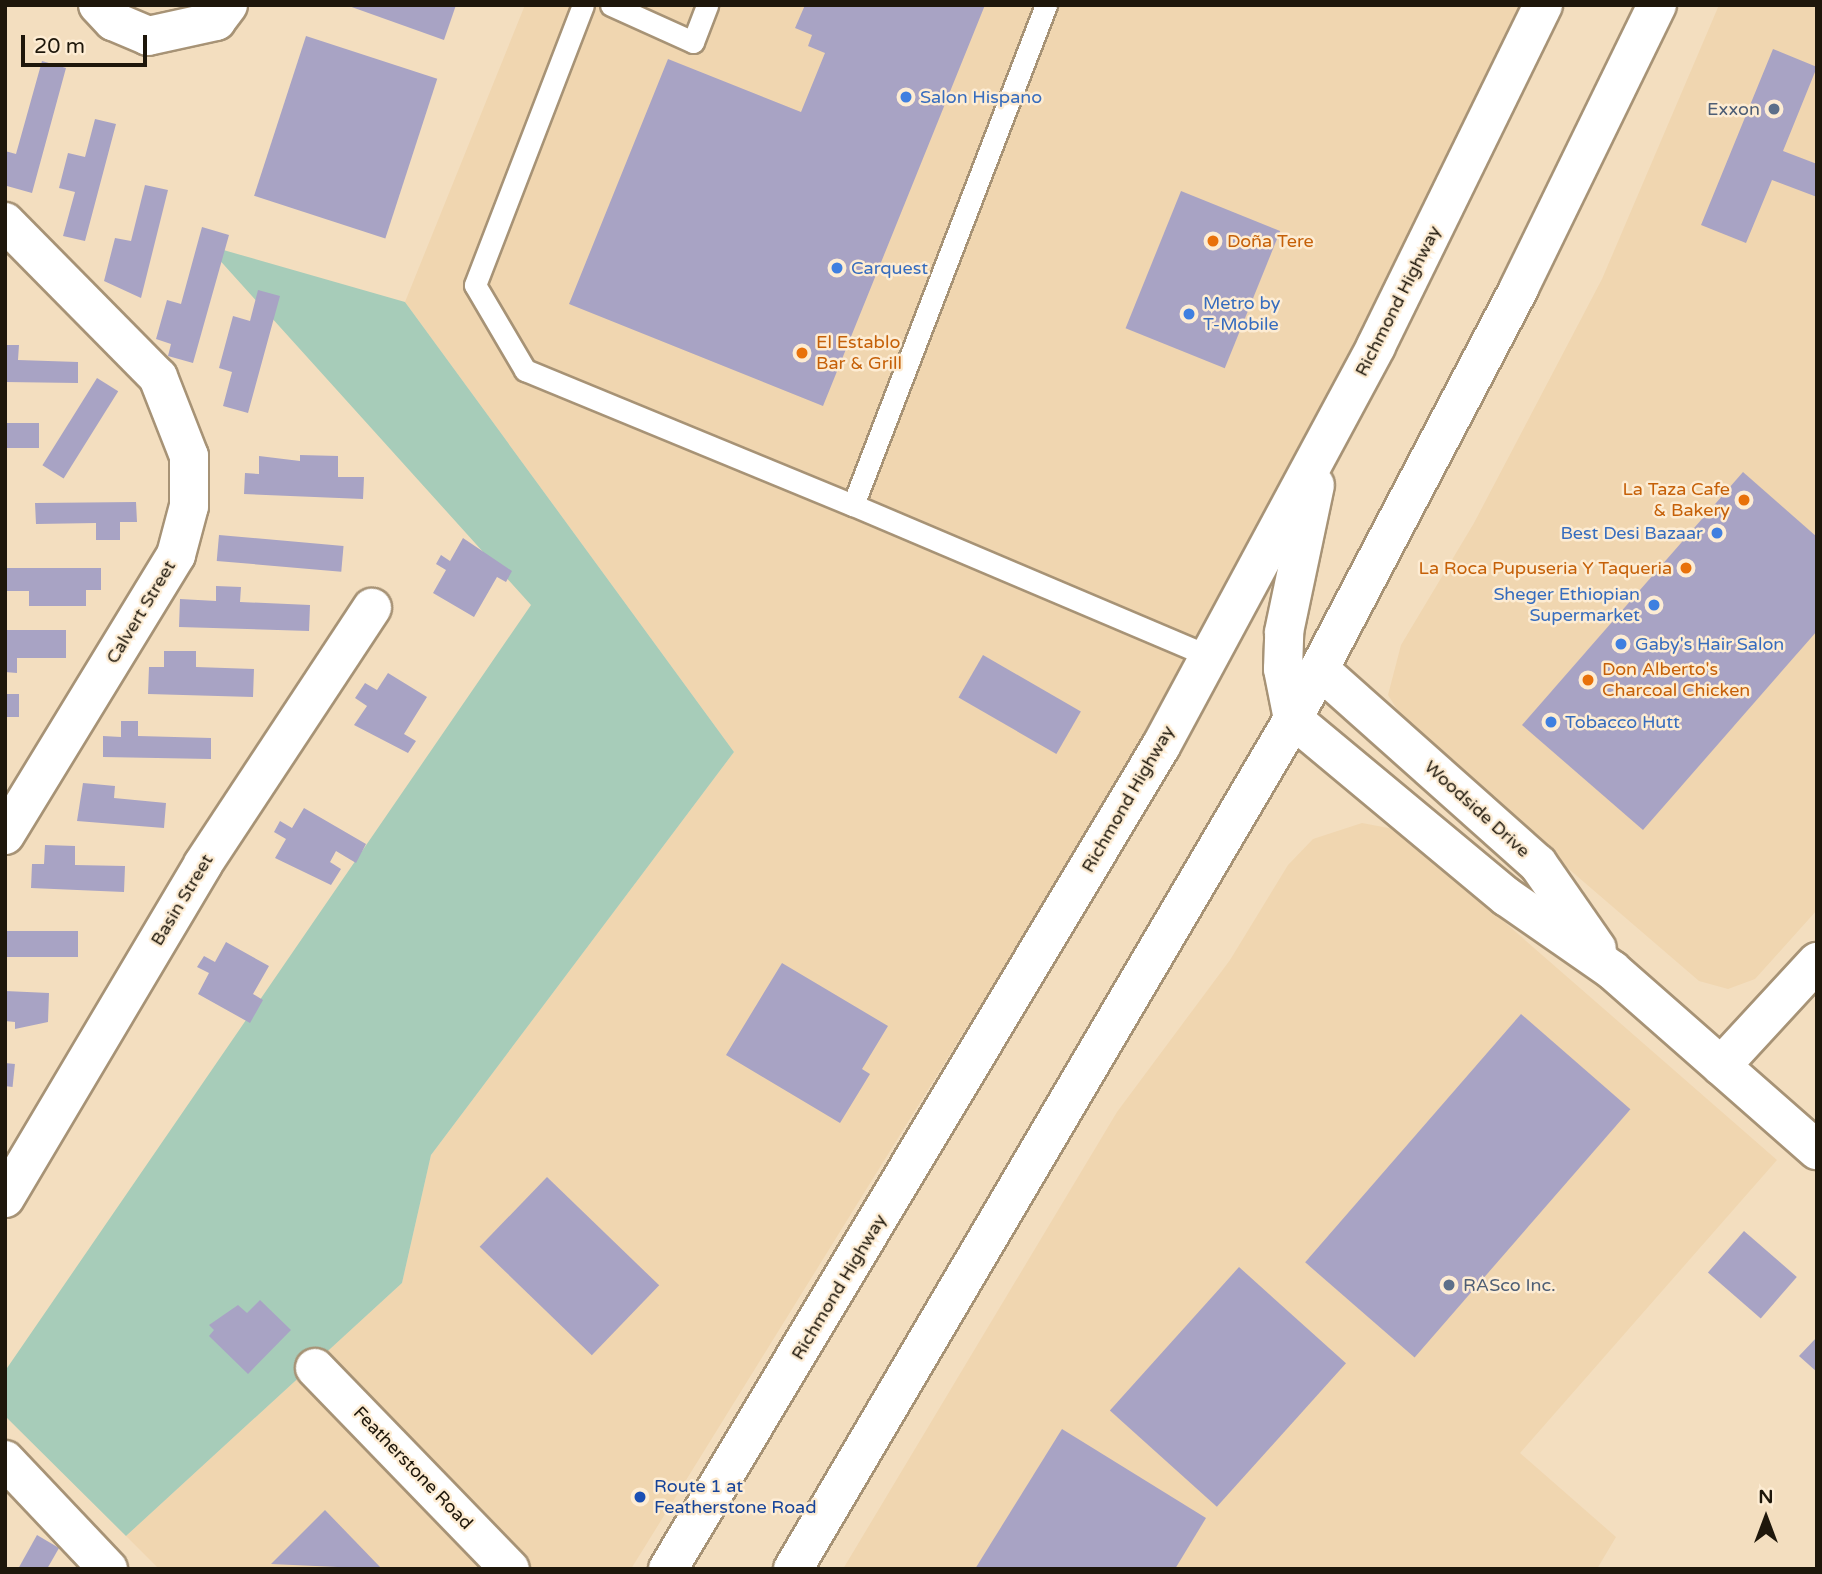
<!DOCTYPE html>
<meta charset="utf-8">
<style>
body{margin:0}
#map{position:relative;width:1822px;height:1574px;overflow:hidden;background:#f3debf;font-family:"Varela Round",sans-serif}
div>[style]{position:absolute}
.built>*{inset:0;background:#f0d6b0}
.green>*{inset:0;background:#a7ccb9}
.building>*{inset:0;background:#a8a3c4;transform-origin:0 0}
.roads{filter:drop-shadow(2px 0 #a79376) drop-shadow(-2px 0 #a79376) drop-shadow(0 2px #a79376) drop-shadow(0 -2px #a79376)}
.service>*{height:21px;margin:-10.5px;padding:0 10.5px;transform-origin:10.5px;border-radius:10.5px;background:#fff}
.minor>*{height:38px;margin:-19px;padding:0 19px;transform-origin:19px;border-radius:19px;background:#fff}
.primary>*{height:38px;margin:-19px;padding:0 19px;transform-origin:19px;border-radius:19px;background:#fff}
.dots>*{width:19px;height:19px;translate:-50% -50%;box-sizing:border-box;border:4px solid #fdecd3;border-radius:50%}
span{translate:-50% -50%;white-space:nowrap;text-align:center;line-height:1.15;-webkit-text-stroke:5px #fdecd3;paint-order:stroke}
.shop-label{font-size:18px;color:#366cbe}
.left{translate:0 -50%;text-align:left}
.right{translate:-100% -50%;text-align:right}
.service-label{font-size:18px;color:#4e5e75}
.food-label{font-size:18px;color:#c56008}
.street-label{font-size:18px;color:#1e170b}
.transit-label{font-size:18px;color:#164399}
.frame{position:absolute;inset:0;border:7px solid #1e170b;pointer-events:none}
.north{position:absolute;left:1731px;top:1483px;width:70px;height:70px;-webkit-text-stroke:5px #fdecd3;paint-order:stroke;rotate:0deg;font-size:19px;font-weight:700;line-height:28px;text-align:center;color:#1e170b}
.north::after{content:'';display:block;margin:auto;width:24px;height:32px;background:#1e170b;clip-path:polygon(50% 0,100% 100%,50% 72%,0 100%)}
.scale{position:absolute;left:21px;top:35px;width:126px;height:32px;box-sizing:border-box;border:4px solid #1e170b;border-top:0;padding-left:9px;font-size:21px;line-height:24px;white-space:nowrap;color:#1e170b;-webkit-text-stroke:5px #fdecd3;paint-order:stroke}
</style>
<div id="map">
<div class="built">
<i style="clip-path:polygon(525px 5px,1534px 5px,1286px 512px,631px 1569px,159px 1569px,126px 1536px,402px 1283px,431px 1155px,734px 752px,405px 302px)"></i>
<i style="clip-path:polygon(1719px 5px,1817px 5px,1817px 910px,1755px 979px,1728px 989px,1699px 981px,1414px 736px,1388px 695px,1401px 645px,1474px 523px,1602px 279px)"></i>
<i style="clip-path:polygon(1362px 823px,1399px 830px,1777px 1160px,1520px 1453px,1616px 1537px,1597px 1569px,843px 1569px,1117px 1112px,1230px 960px,1288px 865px,1313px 839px)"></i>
</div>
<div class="green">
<i style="clip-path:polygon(206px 245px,405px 302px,734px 752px,431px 1155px,402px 1283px,126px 1536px,5px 1416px,5px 1371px,531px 605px)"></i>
</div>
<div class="building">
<i style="clip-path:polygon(346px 5px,456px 5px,444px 40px)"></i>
<i style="clip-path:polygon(805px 5px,985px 5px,823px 406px,569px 304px,668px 59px,801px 112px,825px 53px,808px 46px,812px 35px,795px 28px)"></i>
<i style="left:306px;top:36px;width:138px;height:168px;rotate:18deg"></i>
<i style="clip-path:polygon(1773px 49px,1817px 67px,1783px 151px,1817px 164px,1817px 197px,1772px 180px,1746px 243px,1701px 225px)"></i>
<i style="clip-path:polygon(42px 61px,66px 68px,32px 193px,7px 186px,5px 151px,16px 154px)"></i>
<i style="clip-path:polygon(95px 119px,116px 124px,85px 241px,63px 236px,75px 192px,59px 188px,68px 153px,85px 157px)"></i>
<i style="clip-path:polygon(145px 185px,168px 190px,141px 298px,104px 281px,115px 238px,131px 241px)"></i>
<i style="left:1181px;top:191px;width:107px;height:148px;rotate:22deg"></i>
<i style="clip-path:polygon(202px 227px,229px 235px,193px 363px,168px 356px,171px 344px,156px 339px,167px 300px,181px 304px)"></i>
<i style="clip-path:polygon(258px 290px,280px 296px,248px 413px,223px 406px,232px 372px,219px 368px,233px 316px,250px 321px)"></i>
<i style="clip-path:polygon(5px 345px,19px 345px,18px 360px,78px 362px,78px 383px,5px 382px)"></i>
<i style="left:97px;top:378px;width:25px;height:103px;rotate:32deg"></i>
<i style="left:5px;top:423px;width:34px;height:25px"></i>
<i style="clip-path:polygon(300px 455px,338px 456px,338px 477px,364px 477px,363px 499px,244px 494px,245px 473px,259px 474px,259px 456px,300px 461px)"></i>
<i style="clip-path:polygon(1743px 472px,1817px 537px,1817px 631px,1643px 830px,1522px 725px)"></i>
<i style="clip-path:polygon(136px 502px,137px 522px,120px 522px,120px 540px,96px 540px,96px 523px,36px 524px,35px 503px)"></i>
<i style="left:219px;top:535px;width:125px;height:26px;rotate:5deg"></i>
<i style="clip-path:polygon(463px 538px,512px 571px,506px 582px,497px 577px,474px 617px,433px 593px,446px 570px,436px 564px,441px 555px,450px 561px)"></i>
<i style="clip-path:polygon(5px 568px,101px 568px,101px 590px,86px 590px,86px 606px,29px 606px,29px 591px,5px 591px)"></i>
<i style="clip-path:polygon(216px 586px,241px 587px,240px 602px,310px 605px,309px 631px,179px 627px,180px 599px,216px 601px)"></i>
<i style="clip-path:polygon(5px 630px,66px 630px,66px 658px,17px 658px,17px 673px,5px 672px)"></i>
<i style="clip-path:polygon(164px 651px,196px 651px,196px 667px,254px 669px,253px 697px,148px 694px,149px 667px,164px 667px)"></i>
<i style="left:983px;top:655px;width:113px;height:49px;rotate:30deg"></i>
<i style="clip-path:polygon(388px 673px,427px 697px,404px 734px,416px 741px,408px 753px,354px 725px,367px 706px,355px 698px,365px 683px,377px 690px)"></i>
<i style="left:5px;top:694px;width:14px;height:23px"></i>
<i style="clip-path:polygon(121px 721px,138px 721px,138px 736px,211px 738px,211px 759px,103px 757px,103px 736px,121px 737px)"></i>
<i style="clip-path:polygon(83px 783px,115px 786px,114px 798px,166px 803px,164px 828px,77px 821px)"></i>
<i style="clip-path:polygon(304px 808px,366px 844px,356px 863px,336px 851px,330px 862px,341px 869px,331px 885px,275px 858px,286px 839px,274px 832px,280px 821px,292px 828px)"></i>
<i style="clip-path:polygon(45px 845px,75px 846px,75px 865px,125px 866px,124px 892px,31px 888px,32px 864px,44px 864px)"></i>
<i style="left:5px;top:931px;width:73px;height:26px"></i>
<i style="clip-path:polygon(226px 942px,269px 966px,253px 994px,263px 1000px,250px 1023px,198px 994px,209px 973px,197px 967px,204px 956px,215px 962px)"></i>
<i style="clip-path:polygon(782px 963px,888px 1026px,862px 1069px,870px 1074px,840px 1123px,726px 1055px)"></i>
<i style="clip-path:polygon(5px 991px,49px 993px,48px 1022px,15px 1029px,15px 1022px,5px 1021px)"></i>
<i style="left:1521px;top:1014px;width:145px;height:329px;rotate:41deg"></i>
<i style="left:5px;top:1063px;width:10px;height:23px;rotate:6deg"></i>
<i style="left:547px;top:1177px;width:156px;height:97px;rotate:44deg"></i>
<i style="left:1744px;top:1231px;width:70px;height:55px;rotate:41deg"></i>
<i style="left:1239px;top:1267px;width:144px;height:193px;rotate:42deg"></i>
<i style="clip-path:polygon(260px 1300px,291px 1330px,248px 1374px,209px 1336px,214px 1330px,209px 1325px,238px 1305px,247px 1313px)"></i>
<i style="clip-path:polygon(1817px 1337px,1817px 1372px,1799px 1356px)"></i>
<i style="clip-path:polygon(1062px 1429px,1206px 1518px,1175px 1569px,975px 1569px)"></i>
<i style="clip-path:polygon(325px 1510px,382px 1569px,271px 1564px)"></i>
<i style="clip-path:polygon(37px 1535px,59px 1548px,47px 1569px,18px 1569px)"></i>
</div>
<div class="roads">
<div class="service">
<i style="left:583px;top:5px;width:300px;rotate:111.1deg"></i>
<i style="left:475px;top:285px;width:99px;rotate:59.5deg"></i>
<i style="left:525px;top:370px;width:355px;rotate:22.4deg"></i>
<i style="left:611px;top:5px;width:90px;rotate:24.3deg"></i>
<i style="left:693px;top:42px;width:40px;rotate:-69deg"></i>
<i style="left:1046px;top:5px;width:536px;rotate:111.11deg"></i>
<i style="left:853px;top:505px;width:384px;rotate:23deg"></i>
</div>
<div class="minor">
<i style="left:98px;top:5px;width:22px;rotate:47deg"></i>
<i style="left:113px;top:21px;width:38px;rotate:23deg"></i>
<i style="left:148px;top:36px;width:70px;rotate:-12.4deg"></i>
<i style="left:216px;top:21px;width:20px;rotate:-53deg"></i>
<i style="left:5px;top:222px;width:218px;rotate:45.4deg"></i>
<i style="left:158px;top:377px;width:85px;rotate:68.6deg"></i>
<i style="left:189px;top:456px;width:50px;rotate:90deg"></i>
<i style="left:189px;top:506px;width:51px;rotate:104.9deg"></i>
<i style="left:176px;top:555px;width:328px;rotate:121.4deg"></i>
<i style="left:1319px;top:669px;width:293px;rotate:41.7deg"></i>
<i style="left:1538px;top:864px;width:103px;rotate:55.2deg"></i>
<i style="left:1293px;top:719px;width:278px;rotate:39.8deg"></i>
<i style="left:1507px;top:897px;width:128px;rotate:34.8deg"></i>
<i style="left:1612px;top:970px;width:273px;rotate:41.3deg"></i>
<i style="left:1721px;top:1066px;width:142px;rotate:-47.3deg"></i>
<i style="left:5px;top:1198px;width:388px;rotate:-59.3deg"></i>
<i style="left:203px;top:864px;width:307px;rotate:-56.6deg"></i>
<i style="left:315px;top:1368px;width:280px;rotate:45.9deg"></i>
<i style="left:5px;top:1460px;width:150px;rotate:46.6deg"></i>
</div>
<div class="primary">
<i style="left:1293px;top:719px;width:51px;rotate:-101.3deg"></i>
<i style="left:1283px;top:669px;width:37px;rotate:-88deg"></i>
<i style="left:1284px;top:632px;width:150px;rotate:-78.1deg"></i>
<i style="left:668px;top:1569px;width:959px;rotate:-59.08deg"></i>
<i style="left:1161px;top:746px;width:454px;rotate:-61.7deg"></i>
<i style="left:1376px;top:346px;width:380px;rotate:-63.9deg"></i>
<i style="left:793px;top:1569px;width:986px;rotate:-59.53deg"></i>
<i style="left:1293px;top:719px;width:487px;rotate:-62.3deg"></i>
<i style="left:1519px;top:288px;width:315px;rotate:-64deg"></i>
</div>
</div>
<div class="dots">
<i style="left:906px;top:97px;background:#3f7fe0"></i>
<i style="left:1774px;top:109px;background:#5c6f8a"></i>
<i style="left:1213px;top:241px;background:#e8710a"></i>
<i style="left:837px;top:268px;background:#3f7fe0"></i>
<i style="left:1189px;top:314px;background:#3f7fe0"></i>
<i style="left:802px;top:353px;background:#e8710a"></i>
<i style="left:1744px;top:500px;background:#e8710a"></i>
<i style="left:1717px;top:533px;background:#3f7fe0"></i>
<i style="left:1686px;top:568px;background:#e8710a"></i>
<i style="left:1654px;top:605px;background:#3f7fe0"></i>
<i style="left:1621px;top:644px;background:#3f7fe0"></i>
<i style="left:1588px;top:680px;background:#e8710a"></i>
<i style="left:1551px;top:722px;background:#3f7fe0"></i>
<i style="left:1449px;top:1285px;background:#5c6f8a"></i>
<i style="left:640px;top:1497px;background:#1a4fb4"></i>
</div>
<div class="shop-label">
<span class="left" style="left:920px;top:97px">Salon Hispano</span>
<span class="left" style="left:851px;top:268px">Carquest</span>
<span class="left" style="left:1203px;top:314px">Metro by<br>T-Mobile</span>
<span class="right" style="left:1703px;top:533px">Best Desi Bazaar</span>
<span class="right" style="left:1640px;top:605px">Sheger Ethiopian<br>Supermarket</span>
<span class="left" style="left:1635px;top:644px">Gaby's Hair Salon</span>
<span class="left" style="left:1565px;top:722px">Tobacco Hutt</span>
</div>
<div class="service-label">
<span class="right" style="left:1760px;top:109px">Exxon</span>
<span class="left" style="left:1463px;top:1285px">RASco Inc.</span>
</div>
<div class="food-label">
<span class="left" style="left:1227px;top:241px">Doña Tere</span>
<span class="left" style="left:816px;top:353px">El Establo<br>Bar &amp; Grill</span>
<span class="right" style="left:1730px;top:500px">La Taza Cafe<br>&amp; Bakery</span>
<span class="right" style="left:1672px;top:568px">La Roca Pupuseria Y Taqueria</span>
<span class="left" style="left:1602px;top:680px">Don Alberto's<br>Charcoal Chicken</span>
</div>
<div class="street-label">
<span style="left:1398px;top:301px;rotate:-63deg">Richmond Highway</span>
<span style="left:141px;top:612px;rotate:-59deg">Calvert Street</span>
<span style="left:1128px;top:799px;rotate:-60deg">Richmond Highway</span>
<span style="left:1477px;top:809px;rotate:42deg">Woodside Drive</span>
<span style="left:182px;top:900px;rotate:-59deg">Basin Street</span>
<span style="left:839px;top:1287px;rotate:-59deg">Richmond Highway</span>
<span style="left:413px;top:1468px;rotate:46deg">Featherstone Road</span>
</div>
<div class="transit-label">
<span class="left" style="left:654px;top:1497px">Route 1 at<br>Featherstone Road</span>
</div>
<div class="frame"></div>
<div class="north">N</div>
<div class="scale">20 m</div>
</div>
